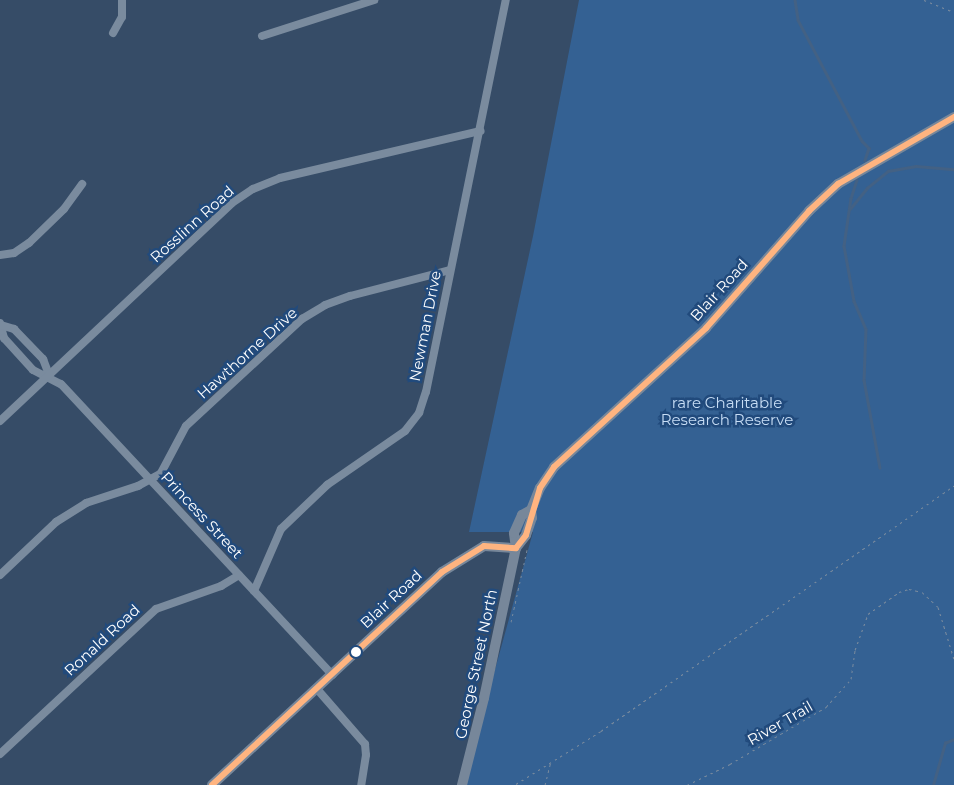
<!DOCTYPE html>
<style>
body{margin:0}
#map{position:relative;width:954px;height:785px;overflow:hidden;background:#364c67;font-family:Montserrat,sans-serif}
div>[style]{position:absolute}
.green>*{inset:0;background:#346193}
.stream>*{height:2.5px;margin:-1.25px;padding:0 1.25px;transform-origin:1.25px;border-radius:1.25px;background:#436184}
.path>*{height:1px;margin-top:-0.5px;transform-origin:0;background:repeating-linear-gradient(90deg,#7a8b9e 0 2.5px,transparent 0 6.5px)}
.street>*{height:8px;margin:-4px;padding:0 4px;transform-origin:4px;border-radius:4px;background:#7a8b9e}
.secondary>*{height:10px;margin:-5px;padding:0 5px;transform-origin:5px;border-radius:5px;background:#77879a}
.bus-1>*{height:6px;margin:-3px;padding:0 3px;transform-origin:3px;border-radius:3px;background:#ffb480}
.dots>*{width:14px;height:14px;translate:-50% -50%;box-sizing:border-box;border:2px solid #214a7c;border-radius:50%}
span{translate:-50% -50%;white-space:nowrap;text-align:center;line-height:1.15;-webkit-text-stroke:5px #214a7c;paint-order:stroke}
.street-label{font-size:15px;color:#fff}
.park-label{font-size:15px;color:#c7ddf5}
</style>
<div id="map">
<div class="green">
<i style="clip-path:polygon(579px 0,954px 0,954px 785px,463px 785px,533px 532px,469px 532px,533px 236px)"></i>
</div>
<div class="stream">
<i style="left:795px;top:0;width:20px;rotate:81deg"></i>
<i style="left:798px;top:20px;width:137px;rotate:62.1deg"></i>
<i style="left:862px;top:141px;width:10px;rotate:45deg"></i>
<i style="left:869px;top:148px;width:13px;rotate:108deg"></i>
<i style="left:857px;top:180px;width:19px;rotate:108deg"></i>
<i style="left:851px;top:198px;width:49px;rotate:98.3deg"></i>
<i style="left:844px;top:246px;width:56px;rotate:79.7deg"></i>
<i style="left:854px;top:301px;width:30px;rotate:67deg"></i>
<i style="left:866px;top:329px;width:51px;rotate:92.2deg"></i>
<i style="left:864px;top:380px;width:89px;rotate:79.7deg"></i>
<i style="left:850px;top:209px;width:27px;rotate:-51deg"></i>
<i style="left:867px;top:188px;width:27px;rotate:-39deg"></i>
<i style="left:888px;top:171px;width:28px;rotate:-10deg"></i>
<i style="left:916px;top:166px;width:38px;rotate:5deg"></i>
<i style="left:933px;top:785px;width:44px;rotate:-74.1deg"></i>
<i style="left:945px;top:743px;width:10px;rotate:-24deg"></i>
</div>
<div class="path">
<i style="left:924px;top:0;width:32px;rotate:22deg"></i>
<i style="left:511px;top:622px;width:74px;rotate:-77.5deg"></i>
<i style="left:516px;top:784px;width:100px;rotate:-31.9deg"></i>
<i style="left:601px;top:731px;width:430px;rotate:-34.8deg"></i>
<i style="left:545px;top:785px;width:25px;rotate:-76deg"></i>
<i style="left:687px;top:785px;width:48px;rotate:-26deg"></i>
<i style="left:730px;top:764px;width:112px;rotate:-30.7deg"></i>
<i style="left:826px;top:707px;width:38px;rotate:-48deg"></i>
<i style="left:851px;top:679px;width:29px;rotate:-82deg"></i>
<i style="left:855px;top:650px;width:38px;rotate:-70deg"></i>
<i style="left:868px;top:614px;width:38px;rotate:-35deg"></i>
<i style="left:899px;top:592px;width:10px;rotate:-17deg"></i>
<i style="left:909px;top:589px;width:13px;rotate:13deg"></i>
<i style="left:922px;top:592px;width:22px;rotate:43deg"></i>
<i style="left:938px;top:607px;width:54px;rotate:72.9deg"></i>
</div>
<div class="street">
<i style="left:113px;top:33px;width:18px;rotate:-61deg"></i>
<i style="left:122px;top:17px;width:17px;rotate:-90deg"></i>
<i style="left:262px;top:36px;width:118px;rotate:-17.8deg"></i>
<i style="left:0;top:255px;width:14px;rotate:-8deg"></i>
<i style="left:14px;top:253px;width:18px;rotate:-34deg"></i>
<i style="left:29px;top:243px;width:49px;rotate:-44.2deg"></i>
<i style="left:64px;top:209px;width:31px;rotate:-54deg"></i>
<i style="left:0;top:323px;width:16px;rotate:75deg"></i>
<i style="left:4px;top:338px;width:43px;rotate:47.8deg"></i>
<i style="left:33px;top:370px;width:31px;rotate:27deg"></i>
<i style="left:61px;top:384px;width:398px;rotate:47deg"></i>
<i style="left:1px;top:325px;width:14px;rotate:17deg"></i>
<i style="left:14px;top:329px;width:42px;rotate:46deg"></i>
<i style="left:43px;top:359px;width:17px;rotate:69deg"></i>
<i style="left:0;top:421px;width:318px;rotate:-43.2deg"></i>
<i style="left:232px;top:203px;width:25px;rotate:-34deg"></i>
<i style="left:253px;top:189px;width:29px;rotate:-22deg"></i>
<i style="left:280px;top:178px;width:206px;rotate:-13.2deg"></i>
<i style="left:0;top:575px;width:77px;rotate:-43.4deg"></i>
<i style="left:56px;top:522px;width:36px;rotate:-32deg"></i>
<i style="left:86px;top:503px;width:55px;rotate:-18.1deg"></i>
<i style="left:138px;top:486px;width:26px;rotate:-29deg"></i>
<i style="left:161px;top:473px;width:53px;rotate:-62deg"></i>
<i style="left:186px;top:426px;width:158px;rotate:-42.7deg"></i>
<i style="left:302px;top:319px;width:27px;rotate:-31deg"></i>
<i style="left:325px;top:305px;width:27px;rotate:-20deg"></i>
<i style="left:350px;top:296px;width:103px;rotate:-14.6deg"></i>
<i style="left:254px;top:591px;width:68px;rotate:-66.5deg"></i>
<i style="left:281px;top:529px;width:64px;rotate:-43.7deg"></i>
<i style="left:327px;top:485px;width:95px;rotate:-34.7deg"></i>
<i style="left:405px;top:431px;width:23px;rotate:-52deg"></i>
<i style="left:419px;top:413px;width:22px;rotate:-72deg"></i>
<i style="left:426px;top:392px;width:400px;rotate:-78.5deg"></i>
<i style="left:317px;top:689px;width:73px;rotate:48.9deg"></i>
<i style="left:365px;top:744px;width:11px;rotate:85deg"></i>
<i style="left:366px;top:755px;width:30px;rotate:99deg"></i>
<i style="left:0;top:754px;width:213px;rotate:-42.9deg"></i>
<i style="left:156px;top:609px;width:69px;rotate:-19.5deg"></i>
<i style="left:221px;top:586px;width:21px;rotate:-31deg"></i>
</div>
<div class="secondary">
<i style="left:516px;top:548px;width:16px;rotate:-52deg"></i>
<i style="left:526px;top:535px;width:18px;rotate:-71deg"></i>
<i style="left:532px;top:518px;width:8px;rotate:-97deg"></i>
<i style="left:531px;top:510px;width:24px;rotate:-68deg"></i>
<i style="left:540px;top:488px;width:25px;rotate:-56deg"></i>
<i style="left:554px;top:467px;width:206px;rotate:-42.4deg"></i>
<i style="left:706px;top:328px;width:156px;rotate:-48.6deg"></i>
<i style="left:809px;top:211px;width:40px;rotate:-43deg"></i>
<i style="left:838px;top:184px;width:134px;rotate:-30deg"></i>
<i style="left:212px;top:785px;width:313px;rotate:-42.8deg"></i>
<i style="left:442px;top:572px;width:49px;rotate:-31.8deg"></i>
<i style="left:484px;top:546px;width:32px;rotate:4deg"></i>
<i style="left:462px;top:785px;width:90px;rotate:-75.8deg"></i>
<i style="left:484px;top:698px;width:153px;rotate:-78deg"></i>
<i style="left:516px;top:548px;width:15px;rotate:-98deg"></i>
<i style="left:514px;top:533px;width:20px;rotate:-66deg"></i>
<i style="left:522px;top:515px;width:10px;rotate:-29deg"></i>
</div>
<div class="bus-1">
<i style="left:516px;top:548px;width:16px;rotate:-52deg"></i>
<i style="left:526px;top:535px;width:49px;rotate:-73.4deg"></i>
<i style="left:540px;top:488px;width:25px;rotate:-56deg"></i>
<i style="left:554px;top:467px;width:206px;rotate:-42.4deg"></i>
<i style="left:706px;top:328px;width:156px;rotate:-48.6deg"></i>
<i style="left:809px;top:211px;width:40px;rotate:-43deg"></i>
<i style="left:838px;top:184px;width:134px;rotate:-30deg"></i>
<i style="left:212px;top:785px;width:313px;rotate:-42.8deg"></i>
<i style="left:442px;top:572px;width:49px;rotate:-31.8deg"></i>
<i style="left:484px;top:546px;width:32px;rotate:4deg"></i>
</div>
<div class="dots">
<i style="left:356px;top:652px;background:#fff"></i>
</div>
<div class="street-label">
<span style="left:192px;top:224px;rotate:-42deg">Rosslinn Road</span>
<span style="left:719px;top:290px;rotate:-48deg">Blair Road</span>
<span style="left:425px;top:326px;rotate:-79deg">Newman Drive</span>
<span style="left:247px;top:353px;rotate:-42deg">Hawthorne Drive</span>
<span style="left:202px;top:515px;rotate:47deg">Princess Street</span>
<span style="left:391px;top:599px;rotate:-43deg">Blair Road</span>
<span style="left:102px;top:640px;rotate:-43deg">Ronald Road</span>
<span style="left:476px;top:664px;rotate:-78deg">George Street North</span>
<span style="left:780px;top:723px;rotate:-30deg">River Trail</span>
</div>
<div class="park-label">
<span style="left:727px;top:411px">rare Charitable<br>Research Reserve</span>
</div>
</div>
